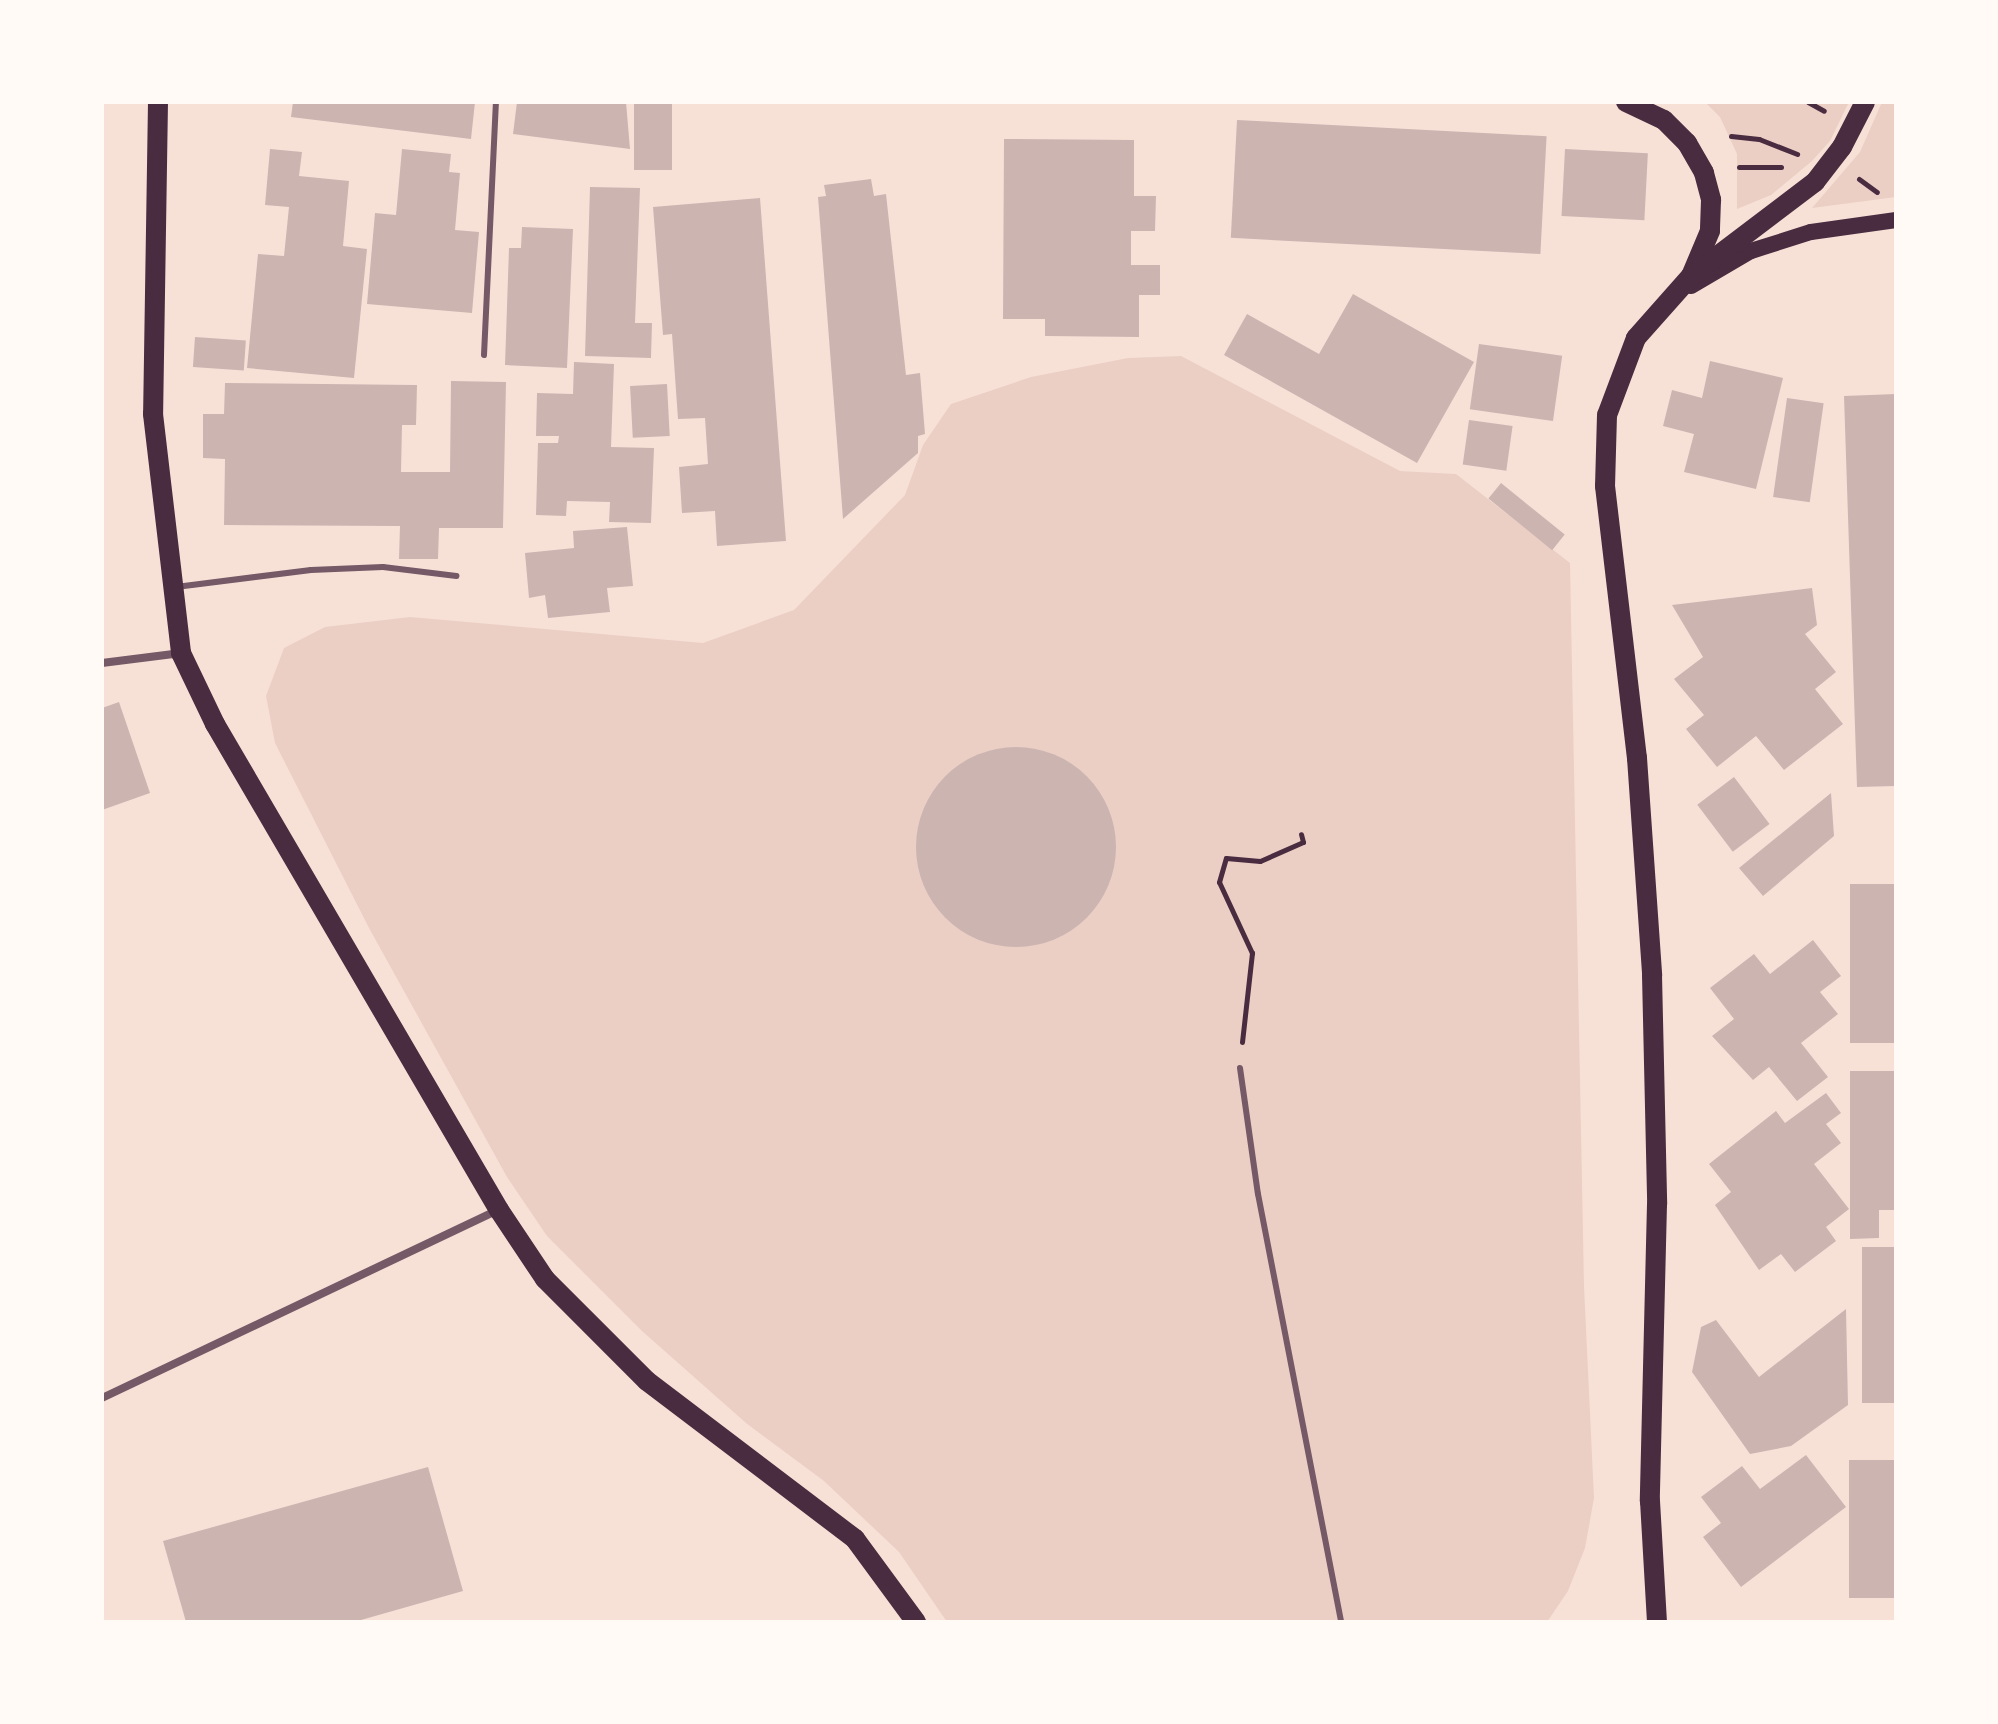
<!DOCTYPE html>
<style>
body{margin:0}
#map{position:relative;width:1998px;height:1724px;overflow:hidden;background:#f7e1d7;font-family:"Roboto Condensed",sans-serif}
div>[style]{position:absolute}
.green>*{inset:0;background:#ebcfc5}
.building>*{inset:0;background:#ccb4b1;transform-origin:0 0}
.round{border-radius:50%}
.path>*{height:5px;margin:-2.5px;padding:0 2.5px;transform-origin:2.5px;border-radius:2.5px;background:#4a2c40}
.service>*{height:6px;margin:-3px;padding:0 3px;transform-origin:3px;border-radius:3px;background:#755966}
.minor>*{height:8px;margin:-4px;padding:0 4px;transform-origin:4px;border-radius:4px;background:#755966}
.secondary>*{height:16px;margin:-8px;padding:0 8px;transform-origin:8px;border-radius:8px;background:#4a2c40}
.primary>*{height:20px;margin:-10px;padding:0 10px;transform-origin:10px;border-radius:10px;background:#4a2c40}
span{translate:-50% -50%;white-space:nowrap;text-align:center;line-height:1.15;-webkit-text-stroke:6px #fffaf5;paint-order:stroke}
.frame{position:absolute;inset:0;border:104px solid #fffaf5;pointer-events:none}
</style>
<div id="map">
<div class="green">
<i style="clip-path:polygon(1705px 102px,1849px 102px,1830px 141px,1812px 161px,1771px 195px,1737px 209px,1737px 154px,1720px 117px)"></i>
<i style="clip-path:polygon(1882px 102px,1894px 102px,1896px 112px,1896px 197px,1812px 208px,1860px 152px)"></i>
<i style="clip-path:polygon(1181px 356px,1400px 471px,1456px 474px,1570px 563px,1584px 1286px,1594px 1498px,1585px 1548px,1568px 1591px,1547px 1622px,947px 1622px,899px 1552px,824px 1481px,746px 1423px,642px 1331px,547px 1236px,507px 1177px,369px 928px,275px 743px,266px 696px,284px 648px,325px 627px,410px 617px,703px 643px,794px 610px,905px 495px,923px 445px,951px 404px,1031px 377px,1128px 358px)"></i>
</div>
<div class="building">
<i style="clip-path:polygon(293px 102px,475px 102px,471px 139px,291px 117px)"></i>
<i style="clip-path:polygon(517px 102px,626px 102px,630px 149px,513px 134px)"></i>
<i style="left:634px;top:102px;width:38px;height:68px"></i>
<i style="left:1237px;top:120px;width:310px;height:118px;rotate:3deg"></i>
<i style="clip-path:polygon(1004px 139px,1134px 140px,1134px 196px,1156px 196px,1155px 231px,1131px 231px,1131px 265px,1160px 265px,1160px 295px,1139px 295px,1139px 337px,1045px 336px,1045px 319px,1003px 319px)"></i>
<i style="clip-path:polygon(270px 149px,302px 152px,299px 176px,349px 181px,343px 246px,367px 249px,354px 378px,247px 368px,258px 254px,284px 256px,289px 207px,265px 205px)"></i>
<i style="clip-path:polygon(402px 149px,451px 154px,449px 172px,460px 173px,455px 230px,479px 232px,472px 313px,367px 304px,375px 213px,396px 215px)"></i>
<i style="left:1565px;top:149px;width:83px;height:67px;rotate:3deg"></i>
<i style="clip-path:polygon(871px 179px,874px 196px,886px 194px,906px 375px,920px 373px,925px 434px,918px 436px,918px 453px,843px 519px,818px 197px,826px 196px,824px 185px)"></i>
<i style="clip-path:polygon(590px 187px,640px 188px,635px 323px,652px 323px,651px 358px,585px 356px)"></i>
<i style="clip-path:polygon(760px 198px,786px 541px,717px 546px,715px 511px,682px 513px,679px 467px,708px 464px,705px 418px,678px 419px,672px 334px,663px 335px,653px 207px)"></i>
<i style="clip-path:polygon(522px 227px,573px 229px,567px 368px,505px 365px,509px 248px,521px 248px)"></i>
<i style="clip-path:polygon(1353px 294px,1474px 362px,1417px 463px,1224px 355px,1247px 314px,1319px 354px)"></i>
<i style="left:195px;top:337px;width:51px;height:30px;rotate:4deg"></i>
<i style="left:1479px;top:344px;width:84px;height:66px;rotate:8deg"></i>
<i style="clip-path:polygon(1710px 361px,1783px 378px,1756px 489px,1684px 472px,1694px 434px,1663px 426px,1672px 390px,1702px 398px)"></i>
<i style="clip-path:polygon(574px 362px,614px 364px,611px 447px,654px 448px,651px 523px,609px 522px,610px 502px,567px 501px,566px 516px,536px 515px,538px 443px,558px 443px,559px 436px,536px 436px,537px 393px,573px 394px)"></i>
<i style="clip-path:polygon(451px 381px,506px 382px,503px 528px,439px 528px,438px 559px,399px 559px,400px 526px,224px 525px,225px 459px,203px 458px,203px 414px,224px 414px,225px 383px,417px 385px,416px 425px,402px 425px,401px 472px,450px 472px)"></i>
<i style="left:667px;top:384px;width:52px;height:37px;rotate:87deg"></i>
<i style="clip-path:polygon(1896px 394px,1896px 786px,1857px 787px,1844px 396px)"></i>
<i style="left:1787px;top:398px;width:37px;height:100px;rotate:8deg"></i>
<i style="left:1469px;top:420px;width:44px;height:45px;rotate:8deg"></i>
<i style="left:1501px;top:483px;width:82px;height:20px;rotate:39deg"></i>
<i style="clip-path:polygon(627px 527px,633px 586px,607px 588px,610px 612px,548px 618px,545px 595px,529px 598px,525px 553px,574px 548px,573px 531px)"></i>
<i style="clip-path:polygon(1812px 588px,1817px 625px,1805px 634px,1836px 672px,1815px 689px,1843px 724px,1784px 770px,1756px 736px,1717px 767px,1686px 729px,1704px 715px,1674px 679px,1703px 657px,1672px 605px)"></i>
<i style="clip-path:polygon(119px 702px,150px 793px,102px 810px,102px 708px)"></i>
<i class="round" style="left:916px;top:747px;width:200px;height:200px"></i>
<i style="left:1734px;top:777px;width:59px;height:46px;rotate:53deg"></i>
<i style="clip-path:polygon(1831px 793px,1834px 836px,1763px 896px,1739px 868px)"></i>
<i style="left:1850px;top:884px;width:46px;height:159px"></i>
<i style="clip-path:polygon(1813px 940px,1841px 976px,1820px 992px,1838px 1014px,1801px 1043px,1828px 1077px,1797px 1101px,1769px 1067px,1753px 1080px,1712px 1036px,1734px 1019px,1710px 988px,1754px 954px,1770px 974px)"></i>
<i style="clip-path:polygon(1850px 1071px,1896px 1071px,1896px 1210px,1879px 1210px,1879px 1238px,1850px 1239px)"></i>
<i style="clip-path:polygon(1826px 1093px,1841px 1113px,1826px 1124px,1841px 1143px,1814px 1164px,1849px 1209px,1826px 1227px,1836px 1241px,1795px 1272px,1781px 1254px,1759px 1270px,1715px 1205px,1731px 1192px,1709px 1164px,1776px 1111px,1785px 1123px)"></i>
<i style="left:1862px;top:1247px;width:34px;height:156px"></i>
<i style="clip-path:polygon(1846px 1309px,1848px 1405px,1791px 1446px,1750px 1454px,1692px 1372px,1701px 1327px,1716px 1320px,1759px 1377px)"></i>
<i style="clip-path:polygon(1806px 1455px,1846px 1507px,1741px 1587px,1703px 1537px,1721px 1523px,1701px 1497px,1742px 1466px,1760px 1489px)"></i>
<i style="left:1896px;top:1460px;width:138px;height:47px;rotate:90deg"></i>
<i style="clip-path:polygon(428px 1467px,463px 1591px,354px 1622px,186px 1622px,163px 1541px)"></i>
</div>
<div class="path">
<i style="left:1808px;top:102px;width:18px;rotate:29deg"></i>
<i style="left:1731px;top:136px;width:28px;rotate:6deg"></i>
<i style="left:1759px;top:139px;width:41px;rotate:21.5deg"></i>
<i style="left:1739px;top:167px;width:42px"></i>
<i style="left:1859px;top:179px;width:22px;rotate:36deg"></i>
<i style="left:1242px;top:1042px;width:90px;rotate:-83.6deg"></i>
<i style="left:1252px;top:953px;width:78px;rotate:-114.9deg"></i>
<i style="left:1219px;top:882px;width:25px;rotate:-74deg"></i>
<i style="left:1226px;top:858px;width:34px;rotate:5deg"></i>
<i style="left:1260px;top:861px;width:47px;rotate:-23.8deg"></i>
<i style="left:1303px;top:842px;width:8px;rotate:-104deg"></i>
</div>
<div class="service">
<i style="left:484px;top:355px;width:253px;rotate:-87.3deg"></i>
<i style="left:176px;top:587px;width:136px;rotate:-7.2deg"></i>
<i style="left:311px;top:570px;width:72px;rotate:-2.4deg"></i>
<i style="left:383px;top:567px;width:74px;rotate:7deg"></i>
<i style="left:1240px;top:1068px;width:127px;rotate:81.9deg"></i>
<i style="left:1258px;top:1194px;width:436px;rotate:79deg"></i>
</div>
<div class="minor">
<i style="left:102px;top:663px;width:80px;rotate:-7.2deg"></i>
<i style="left:102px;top:1398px;width:438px;rotate:-25.4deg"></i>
</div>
<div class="secondary">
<i style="left:1691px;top:286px;width:69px;rotate:-30.3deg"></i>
<i style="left:1751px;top:251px;width:63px;rotate:-17.6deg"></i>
<i style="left:1811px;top:232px;width:86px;rotate:-8deg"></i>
</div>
<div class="primary">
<i style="left:158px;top:102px;width:312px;rotate:90.9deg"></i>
<i style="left:153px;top:414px;width:241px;rotate:83.3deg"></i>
<i style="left:181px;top:653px;width:79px;rotate:64.4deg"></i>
<i style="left:215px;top:724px;width:563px;rotate:59.7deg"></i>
<i style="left:499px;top:1210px;width:83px;rotate:56.3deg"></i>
<i style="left:545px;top:1279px;width:144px;rotate:45deg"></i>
<i style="left:647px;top:1381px;width:261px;rotate:37.2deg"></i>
<i style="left:855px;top:1539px;width:103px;rotate:53.7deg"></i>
<i style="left:1626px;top:102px;width:42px;rotate:25.3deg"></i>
<i style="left:1664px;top:120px;width:33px;rotate:45deg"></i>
<i style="left:1687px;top:143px;width:34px;rotate:60deg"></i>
<i style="left:1704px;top:173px;width:28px;rotate:75deg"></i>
<i style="left:1711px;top:200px;width:31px;rotate:92deg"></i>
<i style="left:1710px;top:231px;width:49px;rotate:112.9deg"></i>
<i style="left:1691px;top:276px;width:83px;rotate:131.6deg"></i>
<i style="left:1636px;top:338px;width:82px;rotate:110.6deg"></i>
<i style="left:1607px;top:415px;width:71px;rotate:91.6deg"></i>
<i style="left:1605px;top:486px;width:274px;rotate:83.3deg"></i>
<i style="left:1637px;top:758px;width:218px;rotate:86deg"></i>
<i style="left:1652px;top:975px;width:229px;rotate:88.7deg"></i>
<i style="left:1657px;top:1204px;width:297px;rotate:91.4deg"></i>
<i style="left:1650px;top:1501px;width:121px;rotate:86.7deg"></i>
<i style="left:1691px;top:276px;width:156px;rotate:-37.2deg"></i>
<i style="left:1815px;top:182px;width:44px;rotate:-52.4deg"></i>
<i style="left:1842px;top:147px;width:51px;rotate:-62.9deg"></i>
</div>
<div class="frame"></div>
</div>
